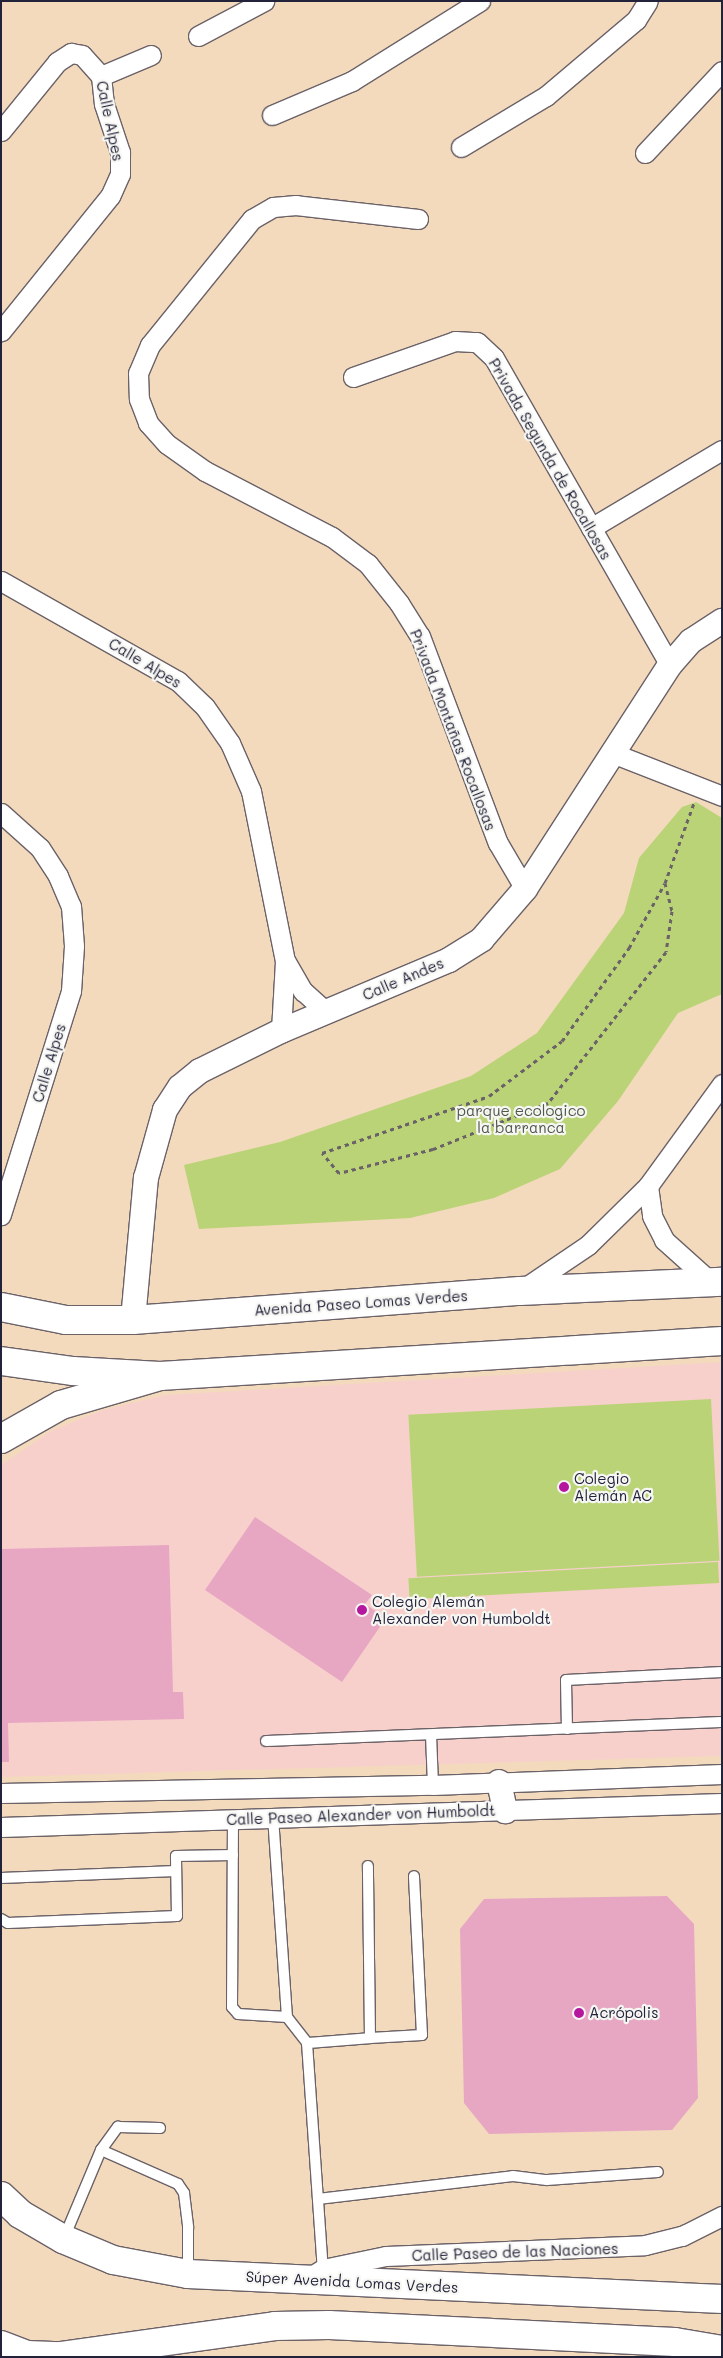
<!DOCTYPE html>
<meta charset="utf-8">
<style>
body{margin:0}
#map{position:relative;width:723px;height:2358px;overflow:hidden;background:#f3dabc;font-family:Mali,sans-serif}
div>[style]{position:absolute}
.built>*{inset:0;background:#f7d0cc}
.green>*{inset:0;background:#bad377;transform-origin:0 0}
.building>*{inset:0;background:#e7a7c3}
.path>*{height:3px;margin-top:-1.5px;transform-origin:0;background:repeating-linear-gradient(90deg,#6b6268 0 4px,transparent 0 8px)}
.roads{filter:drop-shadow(1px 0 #6b6268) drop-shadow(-1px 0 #6b6268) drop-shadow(0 1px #6b6268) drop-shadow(0 -1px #6b6268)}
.service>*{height:10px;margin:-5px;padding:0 5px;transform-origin:5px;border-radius:5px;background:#fff}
.minor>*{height:19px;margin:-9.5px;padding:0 9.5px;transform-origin:9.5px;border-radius:9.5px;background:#fff}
.tertiary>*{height:24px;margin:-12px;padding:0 12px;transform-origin:12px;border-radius:12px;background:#fff}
.secondary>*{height:28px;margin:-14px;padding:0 14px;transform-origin:14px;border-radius:14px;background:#fff}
.primary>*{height:28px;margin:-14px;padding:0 14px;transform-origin:14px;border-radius:14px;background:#fff}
.dots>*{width:14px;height:14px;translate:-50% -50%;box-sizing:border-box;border:2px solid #f6f6f2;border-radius:50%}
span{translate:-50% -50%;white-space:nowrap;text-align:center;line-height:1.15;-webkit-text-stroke:4.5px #f6f6f2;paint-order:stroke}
.street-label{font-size:15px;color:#22223b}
.park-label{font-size:15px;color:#50574d}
.poi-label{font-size:15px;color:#22223b}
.left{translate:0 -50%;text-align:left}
.frame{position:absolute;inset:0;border:2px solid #22223b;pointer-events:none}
</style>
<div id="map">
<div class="built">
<i style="clip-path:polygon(722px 1362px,722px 1756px,1px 1777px,1px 1465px,53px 1430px,103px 1410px,166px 1395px)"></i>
</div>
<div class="green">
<i style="clip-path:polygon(696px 802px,722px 818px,722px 994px,678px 1013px,618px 1101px,560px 1169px,494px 1198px,410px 1218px,199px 1229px,184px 1165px,280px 1142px,471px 1076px,537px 1033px,624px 913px,639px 858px,682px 807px)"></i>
<i style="left:711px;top:1399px;width:162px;height:303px;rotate:87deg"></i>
<i style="left:718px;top:1562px;width:21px;height:310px;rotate:87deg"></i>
</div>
<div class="building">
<i style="clip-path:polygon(255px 1517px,372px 1595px,365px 1604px,386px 1618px,342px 1682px,205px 1590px)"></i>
<i style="clip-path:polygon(169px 1545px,173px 1692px,183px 1692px,184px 1719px,8px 1723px,9px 1762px,1px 1762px,1px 1549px)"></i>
<i style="clip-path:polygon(667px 1896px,694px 1924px,698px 2098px,672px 2130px,489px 2134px,464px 2103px,460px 1929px,484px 1899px)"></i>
</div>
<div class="path">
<i style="left:665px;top:883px;width:29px;rotate:76deg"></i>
<i style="left:672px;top:911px;width:41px;rotate:98.3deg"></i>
<i style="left:666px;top:952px;width:192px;rotate:128deg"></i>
<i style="left:548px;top:1103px;width:124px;rotate:158.2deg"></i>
<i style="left:433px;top:1149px;width:97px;rotate:165.7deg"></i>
<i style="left:339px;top:1173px;width:26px;rotate:-130deg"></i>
<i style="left:322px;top:1153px;width:176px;rotate:-18.8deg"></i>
<i style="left:489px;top:1096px;width:91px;rotate:-37deg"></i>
<i style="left:562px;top:1041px;width:115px;rotate:-54.2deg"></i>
<i style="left:629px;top:948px;width:74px;rotate:-61deg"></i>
<i style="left:665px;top:883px;width:85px;rotate:-70.1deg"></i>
</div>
<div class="roads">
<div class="service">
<i style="left:567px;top:1729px;width:49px;rotate:-91.2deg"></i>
<i style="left:566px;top:1680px;width:156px;rotate:-2.9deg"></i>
<i style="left:431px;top:1735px;width:50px;rotate:87.7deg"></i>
<i style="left:266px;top:1741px;width:456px;rotate:-2.4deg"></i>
<i style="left:233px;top:1818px;width:189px;rotate:90.3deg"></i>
<i style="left:232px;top:2007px;width:9px;rotate:49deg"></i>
<i style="left:238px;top:2014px;width:49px;rotate:3.5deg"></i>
<i style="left:287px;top:2017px;width:200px;rotate:-94deg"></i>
<i style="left:1px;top:1878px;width:175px;rotate:-2.3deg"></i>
<i style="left:1px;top:1919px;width:8px;rotate:30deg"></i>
<i style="left:8px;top:1923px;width:169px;rotate:-2.4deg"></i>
<i style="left:177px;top:1916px;width:60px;rotate:-91deg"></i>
<i style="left:176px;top:1856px;width:57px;rotate:-1deg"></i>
<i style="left:287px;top:2017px;width:33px;rotate:52deg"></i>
<i style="left:307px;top:2043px;width:227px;rotate:86deg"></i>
<i style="left:370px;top:2038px;width:52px;rotate:-3.3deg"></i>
<i style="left:422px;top:2035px;width:159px;rotate:-92.9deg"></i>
<i style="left:307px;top:2043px;width:63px;rotate:-4.5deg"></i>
<i style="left:370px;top:2038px;width:172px;rotate:-90.7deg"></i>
<i style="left:101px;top:2150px;width:29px;rotate:-54deg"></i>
<i style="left:118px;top:2127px;width:42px;rotate:1.4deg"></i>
<i style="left:318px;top:2199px;width:196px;rotate:-6.7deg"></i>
<i style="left:513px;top:2176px;width:34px;rotate:7deg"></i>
<i style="left:547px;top:2180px;width:111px;rotate:-4.1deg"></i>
<i style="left:64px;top:2238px;width:95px;rotate:-67.2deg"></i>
<i style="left:101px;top:2150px;width:84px;rotate:23.8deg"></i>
<i style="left:178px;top:2184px;width:11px;rotate:56deg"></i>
<i style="left:184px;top:2193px;width:35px;rotate:83deg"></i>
<i style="left:188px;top:2228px;width:45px;rotate:90deg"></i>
</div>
<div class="minor">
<i style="left:198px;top:36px;width:75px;rotate:-27.9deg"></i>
<i style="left:101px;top:76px;width:54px;rotate:-22.8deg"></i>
<i style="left:272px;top:115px;width:87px;rotate:-23deg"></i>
<i style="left:352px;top:81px;width:151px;rotate:-32deg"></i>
<i style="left:1px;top:131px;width:89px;rotate:-50.9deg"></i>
<i style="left:57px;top:62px;width:17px;rotate:-33deg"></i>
<i style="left:71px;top:53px;width:11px;rotate:10deg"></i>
<i style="left:82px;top:55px;width:28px;rotate:48deg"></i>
<i style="left:101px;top:76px;width:28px;rotate:84deg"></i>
<i style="left:104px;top:104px;width:51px;rotate:71.6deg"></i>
<i style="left:120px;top:152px;width:22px;rotate:90deg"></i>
<i style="left:120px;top:174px;width:24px;rotate:114deg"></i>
<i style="left:110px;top:196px;width:174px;rotate:128.9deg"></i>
<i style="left:461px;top:147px;width:99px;rotate:-31deg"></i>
<i style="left:546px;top:96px;width:118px;rotate:-40.2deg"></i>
<i style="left:636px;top:20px;width:22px;rotate:-58deg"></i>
<i style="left:645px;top:153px;width:112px;rotate:-46.8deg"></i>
<i style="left:418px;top:219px;width:123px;rotate:-173.5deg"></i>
<i style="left:296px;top:205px;width:23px;rotate:175deg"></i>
<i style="left:273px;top:207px;width:24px;rotate:150deg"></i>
<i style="left:252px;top:219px;width:162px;rotate:129deg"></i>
<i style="left:150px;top:345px;width:30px;rotate:113deg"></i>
<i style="left:138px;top:373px;width:26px;rotate:88deg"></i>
<i style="left:139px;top:399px;width:26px;rotate:69deg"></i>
<i style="left:148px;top:423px;width:28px;rotate:48deg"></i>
<i style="left:167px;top:444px;width:47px;rotate:35.4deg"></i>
<i style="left:205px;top:471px;width:143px;rotate:27.5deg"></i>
<i style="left:332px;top:537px;width:45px;rotate:36.9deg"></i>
<i style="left:368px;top:564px;width:50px;rotate:51.5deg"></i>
<i style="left:399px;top:603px;width:39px;rotate:58deg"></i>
<i style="left:420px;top:636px;width:221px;rotate:69.4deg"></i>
<i style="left:498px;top:843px;width:53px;rotate:59.6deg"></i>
<i style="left:353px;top:377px;width:108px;rotate:-19.4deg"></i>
<i style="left:455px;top:341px;width:22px;rotate:3deg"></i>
<i style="left:477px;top:342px;width:23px;rotate:43deg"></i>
<i style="left:494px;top:358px;width:354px;rotate:60.2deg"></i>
<i style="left:591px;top:528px;width:152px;rotate:-30.8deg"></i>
<i style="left:1px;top:581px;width:203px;rotate:29.5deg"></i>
<i style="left:178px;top:681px;width:37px;rotate:44deg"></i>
<i style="left:205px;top:707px;width:44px;rotate:55.2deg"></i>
<i style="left:230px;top:743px;width:52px;rotate:66.4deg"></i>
<i style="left:251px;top:791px;width:173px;rotate:78.7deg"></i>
<i style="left:285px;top:961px;width:70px;rotate:93.3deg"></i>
<i style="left:615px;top:754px;width:115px;rotate:21.4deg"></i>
<i style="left:1px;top:813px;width:52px;rotate:41.9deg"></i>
<i style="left:40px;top:848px;width:33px;rotate:57deg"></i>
<i style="left:58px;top:876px;width:33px;rotate:67deg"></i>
<i style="left:71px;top:906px;width:40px;rotate:85.7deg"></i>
<i style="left:74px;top:946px;width:45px;rotate:93.8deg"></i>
<i style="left:71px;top:991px;width:235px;rotate:107.4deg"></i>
<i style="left:286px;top:962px;width:34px;rotate:60deg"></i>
<i style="left:303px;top:991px;width:31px;rotate:42deg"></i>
<i style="left:648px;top:1186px;width:30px;rotate:82deg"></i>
<i style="left:652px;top:1216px;width:27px;rotate:63deg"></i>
<i style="left:664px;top:1240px;width:64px;rotate:41.9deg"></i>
<i style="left:520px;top:1291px;width:82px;rotate:-34.1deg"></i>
<i style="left:588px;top:1245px;width:84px;rotate:-44.5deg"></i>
<i style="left:648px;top:1186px;width:126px;rotate:-54deg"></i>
<i style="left:1px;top:1793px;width:432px;rotate:-1.1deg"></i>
<i style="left:433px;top:1785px;width:289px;rotate:-2.2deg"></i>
<i style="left:1px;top:1827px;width:721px;rotate:-1.91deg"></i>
<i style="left:310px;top:2277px;width:15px;rotate:-32deg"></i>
<i style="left:323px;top:2269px;width:64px;rotate:-11.7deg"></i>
<i style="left:386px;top:2256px;width:259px;rotate:-2.4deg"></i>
<i style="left:645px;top:2245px;width:38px;rotate:-14deg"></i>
<i style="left:682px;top:2236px;width:45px;rotate:-26.6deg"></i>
</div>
<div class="tertiary">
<i style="left:133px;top:1320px;width:143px;rotate:-84.8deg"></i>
<i style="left:146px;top:1178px;width:71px;rotate:-74.4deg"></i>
<i style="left:165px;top:1110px;width:27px;rotate:-57deg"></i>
<i style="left:180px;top:1087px;width:26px;rotate:-39deg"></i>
<i style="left:200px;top:1071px;width:90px;rotate:-26.3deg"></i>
<i style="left:281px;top:1031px;width:182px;rotate:-22.9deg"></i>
<i style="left:449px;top:960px;width:39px;rotate:-32deg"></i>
<i style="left:482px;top:939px;width:66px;rotate:-49.3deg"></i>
<i style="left:525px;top:889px;width:267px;rotate:-57.1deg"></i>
<i style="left:670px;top:665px;width:32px;rotate:-49deg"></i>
<i style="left:691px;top:641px;width:37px;rotate:-33deg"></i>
<i style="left:499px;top:1782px;width:30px;rotate:78deg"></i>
</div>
<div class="secondary">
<i style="left:1px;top:1307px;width:66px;rotate:11.3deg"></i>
<i style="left:66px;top:1320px;width:67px"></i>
<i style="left:133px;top:1320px;width:388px;rotate:-4.3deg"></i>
<i style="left:520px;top:1291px;width:202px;rotate:-2.6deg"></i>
<i style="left:1px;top:1361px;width:73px;rotate:7.9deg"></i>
<i style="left:73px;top:1371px;width:87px;rotate:3.3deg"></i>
<i style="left:160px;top:1376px;width:563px;rotate:-3.56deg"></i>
</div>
<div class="primary">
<i style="left:1px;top:1439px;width:69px;rotate:-29.5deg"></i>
<i style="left:61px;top:1405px;width:103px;rotate:-16.3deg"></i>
<i style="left:1px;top:2196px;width:26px;rotate:43deg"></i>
<i style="left:20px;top:2214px;width:50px;rotate:30.2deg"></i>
<i style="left:63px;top:2239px;width:54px;rotate:22.8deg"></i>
<i style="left:113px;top:2260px;width:76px;rotate:10.6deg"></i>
<i style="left:188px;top:2274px;width:535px;rotate:2.68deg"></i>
<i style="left:1px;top:2345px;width:28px;rotate:21deg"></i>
<i style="left:27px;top:2355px;width:33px;rotate:2deg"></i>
<i style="left:60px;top:2356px;width:217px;rotate:-7.9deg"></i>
<i style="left:275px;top:2326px;width:54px;rotate:-1.1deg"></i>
<i style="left:329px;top:2325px;width:346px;rotate:2.8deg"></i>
<i style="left:675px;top:2342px;width:48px;rotate:9.7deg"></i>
</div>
</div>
<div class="dots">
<i style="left:564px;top:1487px;background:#b5179e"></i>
<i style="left:362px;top:1610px;background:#b5179e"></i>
<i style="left:579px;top:2013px;background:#b5179e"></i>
</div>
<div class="street-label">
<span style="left:110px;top:121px;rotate:78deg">Calle Alpes</span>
<span style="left:550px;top:459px;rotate:60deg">Privada Segunda de Rocallosas</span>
<span style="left:145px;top:663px;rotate:31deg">Calle Alpes</span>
<span style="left:453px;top:730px;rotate:69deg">Privada Montañas Rocallosas</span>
<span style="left:403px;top:979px;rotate:-23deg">Calle Andes</span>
<span style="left:49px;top:1063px;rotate:-73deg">Calle Alpes</span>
<span style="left:361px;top:1303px;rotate:-4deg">Avenida Paseo Lomas Verdes</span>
<span style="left:361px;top:1815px;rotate:-2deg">Calle Paseo Alexander von Humboldt</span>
<span style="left:515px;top:2252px;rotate:-2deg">Calle Paseo de las Naciones</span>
<span style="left:352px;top:2282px;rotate:3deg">Súper Avenida Lomas Verdes</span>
</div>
<div class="park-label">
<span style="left:521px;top:1119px">parque ecologico<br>la barranca</span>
</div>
<div class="poi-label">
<span class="left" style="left:574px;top:1487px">Colegio<br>Alemán AC</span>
<span class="left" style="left:372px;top:1610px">Colegio Alemán<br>Alexander von Humboldt</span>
<span class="left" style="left:589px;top:2013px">Acrópolis</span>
</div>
<div class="frame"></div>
</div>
